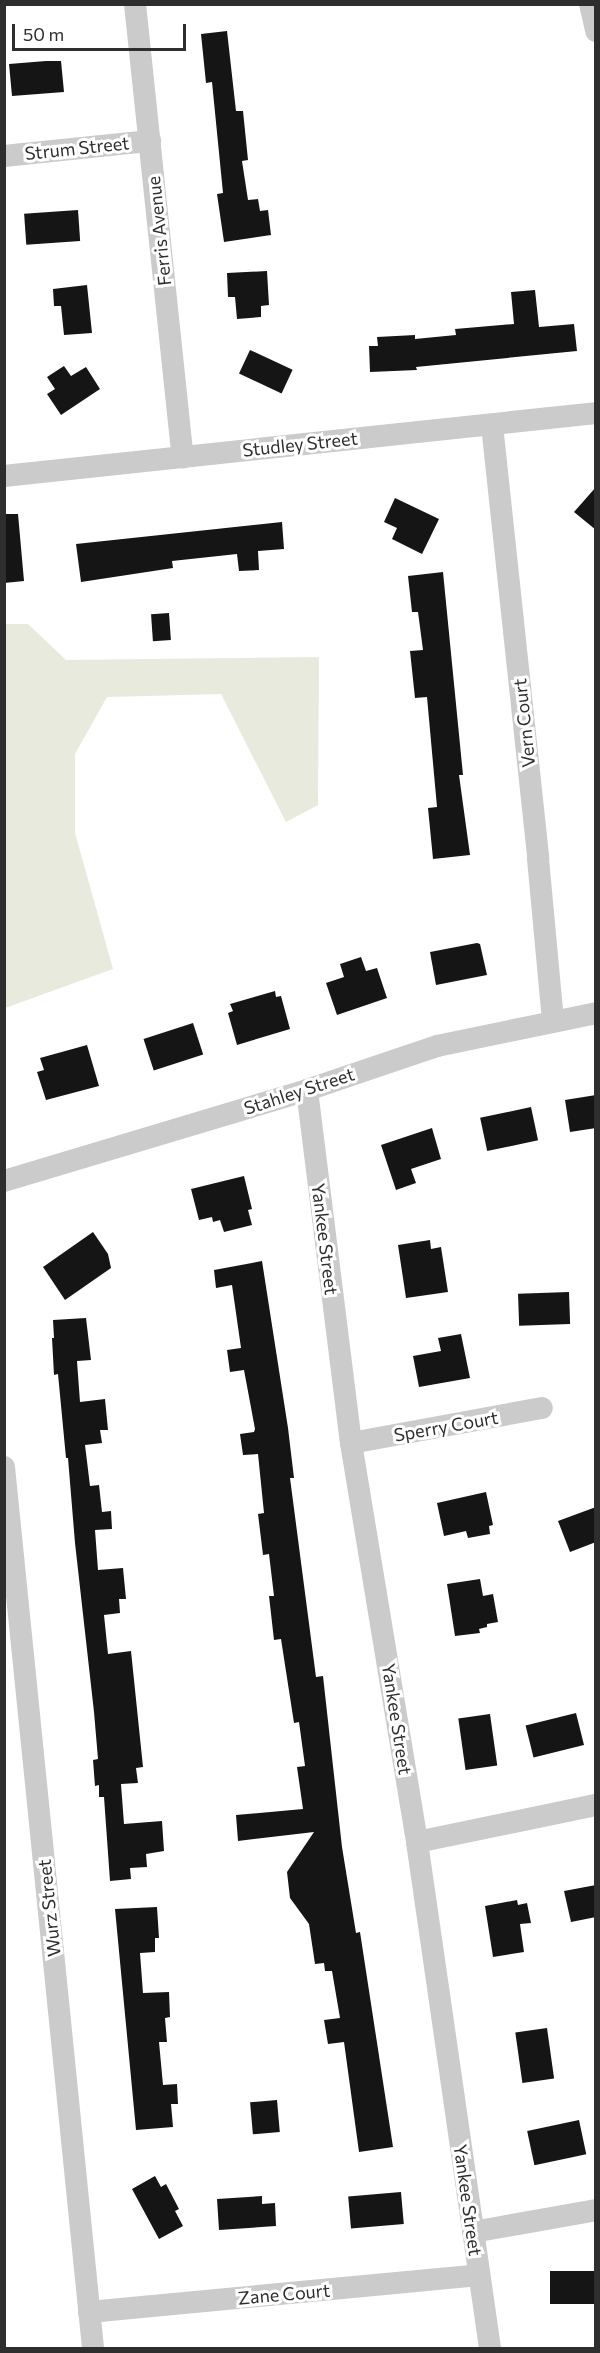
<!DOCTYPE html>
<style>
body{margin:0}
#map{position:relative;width:600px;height:2353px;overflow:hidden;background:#fff;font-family:Commissioner,sans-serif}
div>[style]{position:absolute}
.green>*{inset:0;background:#e7eadc}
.building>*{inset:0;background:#151515;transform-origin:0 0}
.street>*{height:22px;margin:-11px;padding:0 11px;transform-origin:11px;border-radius:11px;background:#cbcbcb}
span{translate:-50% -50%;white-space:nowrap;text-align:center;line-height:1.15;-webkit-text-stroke:6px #fff;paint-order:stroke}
.street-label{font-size:18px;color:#2e2e2e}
.frame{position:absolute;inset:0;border:6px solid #2e2e2e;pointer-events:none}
.scale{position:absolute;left:12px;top:24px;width:174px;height:27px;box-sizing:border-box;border:3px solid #2e2e2e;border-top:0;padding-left:8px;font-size:18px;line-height:21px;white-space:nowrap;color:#2e2e2e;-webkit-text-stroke:4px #fff;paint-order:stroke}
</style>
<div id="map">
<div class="green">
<i style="clip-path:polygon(5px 624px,28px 624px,66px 660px,319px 657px,318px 805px,286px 822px,221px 694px,107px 697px,75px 754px,75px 833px,113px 969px,5px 1008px)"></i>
</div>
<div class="building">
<i style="clip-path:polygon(227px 31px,236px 111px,243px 111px,248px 160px,242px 161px,248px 200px,258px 199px,260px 211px,268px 210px,271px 235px,224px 242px,217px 194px,223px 193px,212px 82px,206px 83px,201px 34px)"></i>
<i style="clip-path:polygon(46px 61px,61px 61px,64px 92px,12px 96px,9px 64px)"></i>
<i style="left:78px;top:210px;width:31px;height:54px;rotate:86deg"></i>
<i style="clip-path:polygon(267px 271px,269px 305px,261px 306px,261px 317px,237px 319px,235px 297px,228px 297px,227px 273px)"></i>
<i style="clip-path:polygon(87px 285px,92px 333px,64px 335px,61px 306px,54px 306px,53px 289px)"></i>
<i style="clip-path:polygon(535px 290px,539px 327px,574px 324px,577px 351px,416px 367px,417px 370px,370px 372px,369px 346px,378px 346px,377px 337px,415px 335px,415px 339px,456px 335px,455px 329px,514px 324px,511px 292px)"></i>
<i style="left:250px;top:350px;width:47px;height:26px;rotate:25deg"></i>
<i style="clip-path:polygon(64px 366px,71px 376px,86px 367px,100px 389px,61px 415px,47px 394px,55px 389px,47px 377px)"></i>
<i style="clip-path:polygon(596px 487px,596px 530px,574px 512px)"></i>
<i style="clip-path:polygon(395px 498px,439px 519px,422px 554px,392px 539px,397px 528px,384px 522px)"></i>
<i style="clip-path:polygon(4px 514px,18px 514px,24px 581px,4px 583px)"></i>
<i style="clip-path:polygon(282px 522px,284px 549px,258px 551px,259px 570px,239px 571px,237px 554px,172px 561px,173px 568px,81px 582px,76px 544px)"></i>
<i style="clip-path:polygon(443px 572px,463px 775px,459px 775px,470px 855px,433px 859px,428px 808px,437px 807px,427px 697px,415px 698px,410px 651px,423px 650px,418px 612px,412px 612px,408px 576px)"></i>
<i style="left:169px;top:613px;width:27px;height:18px;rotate:86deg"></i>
<i style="clip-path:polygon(477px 943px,480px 944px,487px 975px,436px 985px,430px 952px)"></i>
<i style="clip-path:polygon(361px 957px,366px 971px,377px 968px,387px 998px,337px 1015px,326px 983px,344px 977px,340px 964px)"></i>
<i style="clip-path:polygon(275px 991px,276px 997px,281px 996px,290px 1029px,237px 1045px,228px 1013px,233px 1011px,230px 1004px)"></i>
<i style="left:193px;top:1023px;width:33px;height:52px;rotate:72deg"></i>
<i style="clip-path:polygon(87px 1045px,99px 1086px,46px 1100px,37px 1072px,44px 1070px,40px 1058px)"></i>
<i style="clip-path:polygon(596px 1095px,596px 1128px,570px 1132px,565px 1100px)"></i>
<i style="left:531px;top:1107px;width:34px;height:52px;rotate:78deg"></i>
<i style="clip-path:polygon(432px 1128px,441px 1159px,411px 1169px,416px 1183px,396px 1190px,381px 1145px)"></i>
<i style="clip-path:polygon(244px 1176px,252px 1209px,248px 1210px,252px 1225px,224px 1232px,220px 1220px,213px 1222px,212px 1217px,199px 1220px,191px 1189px)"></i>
<i style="clip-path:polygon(93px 1232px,108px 1254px,111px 1268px,65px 1300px,43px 1267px)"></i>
<i style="clip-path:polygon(430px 1240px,431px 1249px,441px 1247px,448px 1292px,406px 1298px,398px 1245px)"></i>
<i style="clip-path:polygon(262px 1261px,288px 1428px,294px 1478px,290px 1478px,316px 1677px,323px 1676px,342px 1847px,356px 1933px,360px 1932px,393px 2147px,359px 2152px,344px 2042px,328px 2044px,324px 2020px,340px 2018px,332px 1971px,325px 1971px,324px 1963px,315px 1964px,309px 1924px,290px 1898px,287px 1872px,314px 1832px,238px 1841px,236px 1815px,303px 1809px,297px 1767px,305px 1766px,299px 1722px,294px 1723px,281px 1639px,274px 1640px,269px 1596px,274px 1596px,269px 1554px,263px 1555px,258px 1514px,264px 1513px,258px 1454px,243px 1455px,240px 1434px,254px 1432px,255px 1429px,244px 1370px,230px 1372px,227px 1350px,241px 1348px,232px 1285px,216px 1288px,214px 1270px)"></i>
<i style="left:569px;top:1292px;width:32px;height:51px;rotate:88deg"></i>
<i style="clip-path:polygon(86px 1318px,91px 1360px,77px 1361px,80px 1402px,105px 1399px,108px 1430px,100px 1430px,102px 1443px,85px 1445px,90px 1486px,99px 1485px,102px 1512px,111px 1511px,112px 1529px,95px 1530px,98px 1570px,123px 1568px,126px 1599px,119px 1599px,120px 1613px,104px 1615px,108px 1654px,131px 1651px,143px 1767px,136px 1768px,138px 1783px,121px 1784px,124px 1824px,162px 1821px,164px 1851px,146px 1854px,147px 1867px,130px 1868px,131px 1879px,110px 1881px,104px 1797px,99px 1797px,99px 1785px,95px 1786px,93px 1760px,98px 1759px,94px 1712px,75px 1543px,68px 1458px,66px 1458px,58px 1374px,54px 1375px,52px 1338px,54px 1338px,53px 1320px)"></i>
<i style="clip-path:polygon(461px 1334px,470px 1378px,419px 1387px,413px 1356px,441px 1351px,438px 1338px)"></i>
<i style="clip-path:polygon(486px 1492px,493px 1525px,489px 1526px,490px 1534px,468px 1538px,466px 1531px,444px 1536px,437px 1503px)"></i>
<i style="clip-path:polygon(596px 1507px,596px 1542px,570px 1552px,558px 1521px)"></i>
<i style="clip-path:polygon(480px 1579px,483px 1596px,493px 1594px,498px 1622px,487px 1624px,487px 1627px,479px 1629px,480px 1633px,455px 1636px,447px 1584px)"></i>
<i style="left:576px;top:1713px;width:33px;height:52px;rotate:76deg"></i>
<i style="left:490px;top:1714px;width:52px;height:32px;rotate:82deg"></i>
<i style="clip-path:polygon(596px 1885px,596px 1917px,571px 1922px,564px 1891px)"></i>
<i style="clip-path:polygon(517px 1900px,518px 1905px,527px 1903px,531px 1923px,520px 1924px,524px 1952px,493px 1957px,485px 1906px)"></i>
<i style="clip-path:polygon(157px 1907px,159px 1938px,155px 1938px,155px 1952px,140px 1953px,143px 1993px,169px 1992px,170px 2017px,165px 2018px,167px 2042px,159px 2042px,163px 2085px,177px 2084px,178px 2104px,171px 2104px,173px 2127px,136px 2130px,115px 1909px)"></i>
<i style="left:547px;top:2028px;width:51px;height:32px;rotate:82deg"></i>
<i style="left:277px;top:2100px;width:32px;height:27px;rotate:85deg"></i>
<i style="left:579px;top:2120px;width:35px;height:53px;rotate:78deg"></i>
<i style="clip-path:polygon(155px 2176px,161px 2187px,166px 2184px,179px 2209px,175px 2211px,183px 2226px,159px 2239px,132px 2189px)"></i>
<i style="left:401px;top:2192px;width:32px;height:53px;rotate:85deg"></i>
<i style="clip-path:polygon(262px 2196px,262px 2204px,275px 2203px,276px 2226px,219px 2230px,217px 2199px)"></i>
<i style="left:596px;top:2271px;width:33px;height:46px;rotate:90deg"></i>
</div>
<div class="street">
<i style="left:135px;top:4px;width:456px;rotate:84deg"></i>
<i style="left:590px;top:4px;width:28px;rotate:77deg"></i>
<i style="left:4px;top:156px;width:147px;rotate:-5.9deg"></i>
<i style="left:492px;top:425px;width:436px;rotate:83.9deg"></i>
<i style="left:538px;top:859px;width:163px;rotate:84.7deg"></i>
<i style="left:4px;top:476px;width:595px;rotate:-6.07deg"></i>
<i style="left:307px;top:1090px;width:356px;rotate:82.9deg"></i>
<i style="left:351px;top:1443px;width:404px;rotate:80.6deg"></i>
<i style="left:417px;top:1842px;width:511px;rotate:81.79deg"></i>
<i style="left:4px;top:1181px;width:316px;rotate:-16.7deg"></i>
<i style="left:307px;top:1090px;width:137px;rotate:-18.7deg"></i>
<i style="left:437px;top:1046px;width:162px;rotate:-11.7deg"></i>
<i style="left:351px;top:1443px;width:194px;rotate:-10.4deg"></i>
<i style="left:4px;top:1467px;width:885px;rotate:84.23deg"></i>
<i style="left:417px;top:1842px;width:183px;rotate:-11.7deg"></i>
<i style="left:473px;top:2232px;width:125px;rotate:-10.1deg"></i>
<i style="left:89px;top:2312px;width:392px;rotate:-5.4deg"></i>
</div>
<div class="street-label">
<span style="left:77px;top:148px;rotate:-6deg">Strum Street</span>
<span style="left:159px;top:231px;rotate:-96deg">Ferris Avenue</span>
<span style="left:300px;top:444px;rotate:-6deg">Studley Street</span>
<span style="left:524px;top:723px;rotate:-96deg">Vern Court</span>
<span style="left:299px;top:1091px;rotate:-18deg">Stahley Street</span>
<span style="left:325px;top:1239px;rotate:83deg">Yankee Street</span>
<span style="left:446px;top:1426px;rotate:-10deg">Sperry Court</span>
<span style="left:397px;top:1719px;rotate:81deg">Yankee Street</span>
<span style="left:49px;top:1908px;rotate:-96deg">Wurz Street</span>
<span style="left:468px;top:2200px;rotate:82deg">Yankee Street</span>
<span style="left:284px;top:2294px;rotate:-5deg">Zane Court</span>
</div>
<div class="frame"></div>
<div class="scale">50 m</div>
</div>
